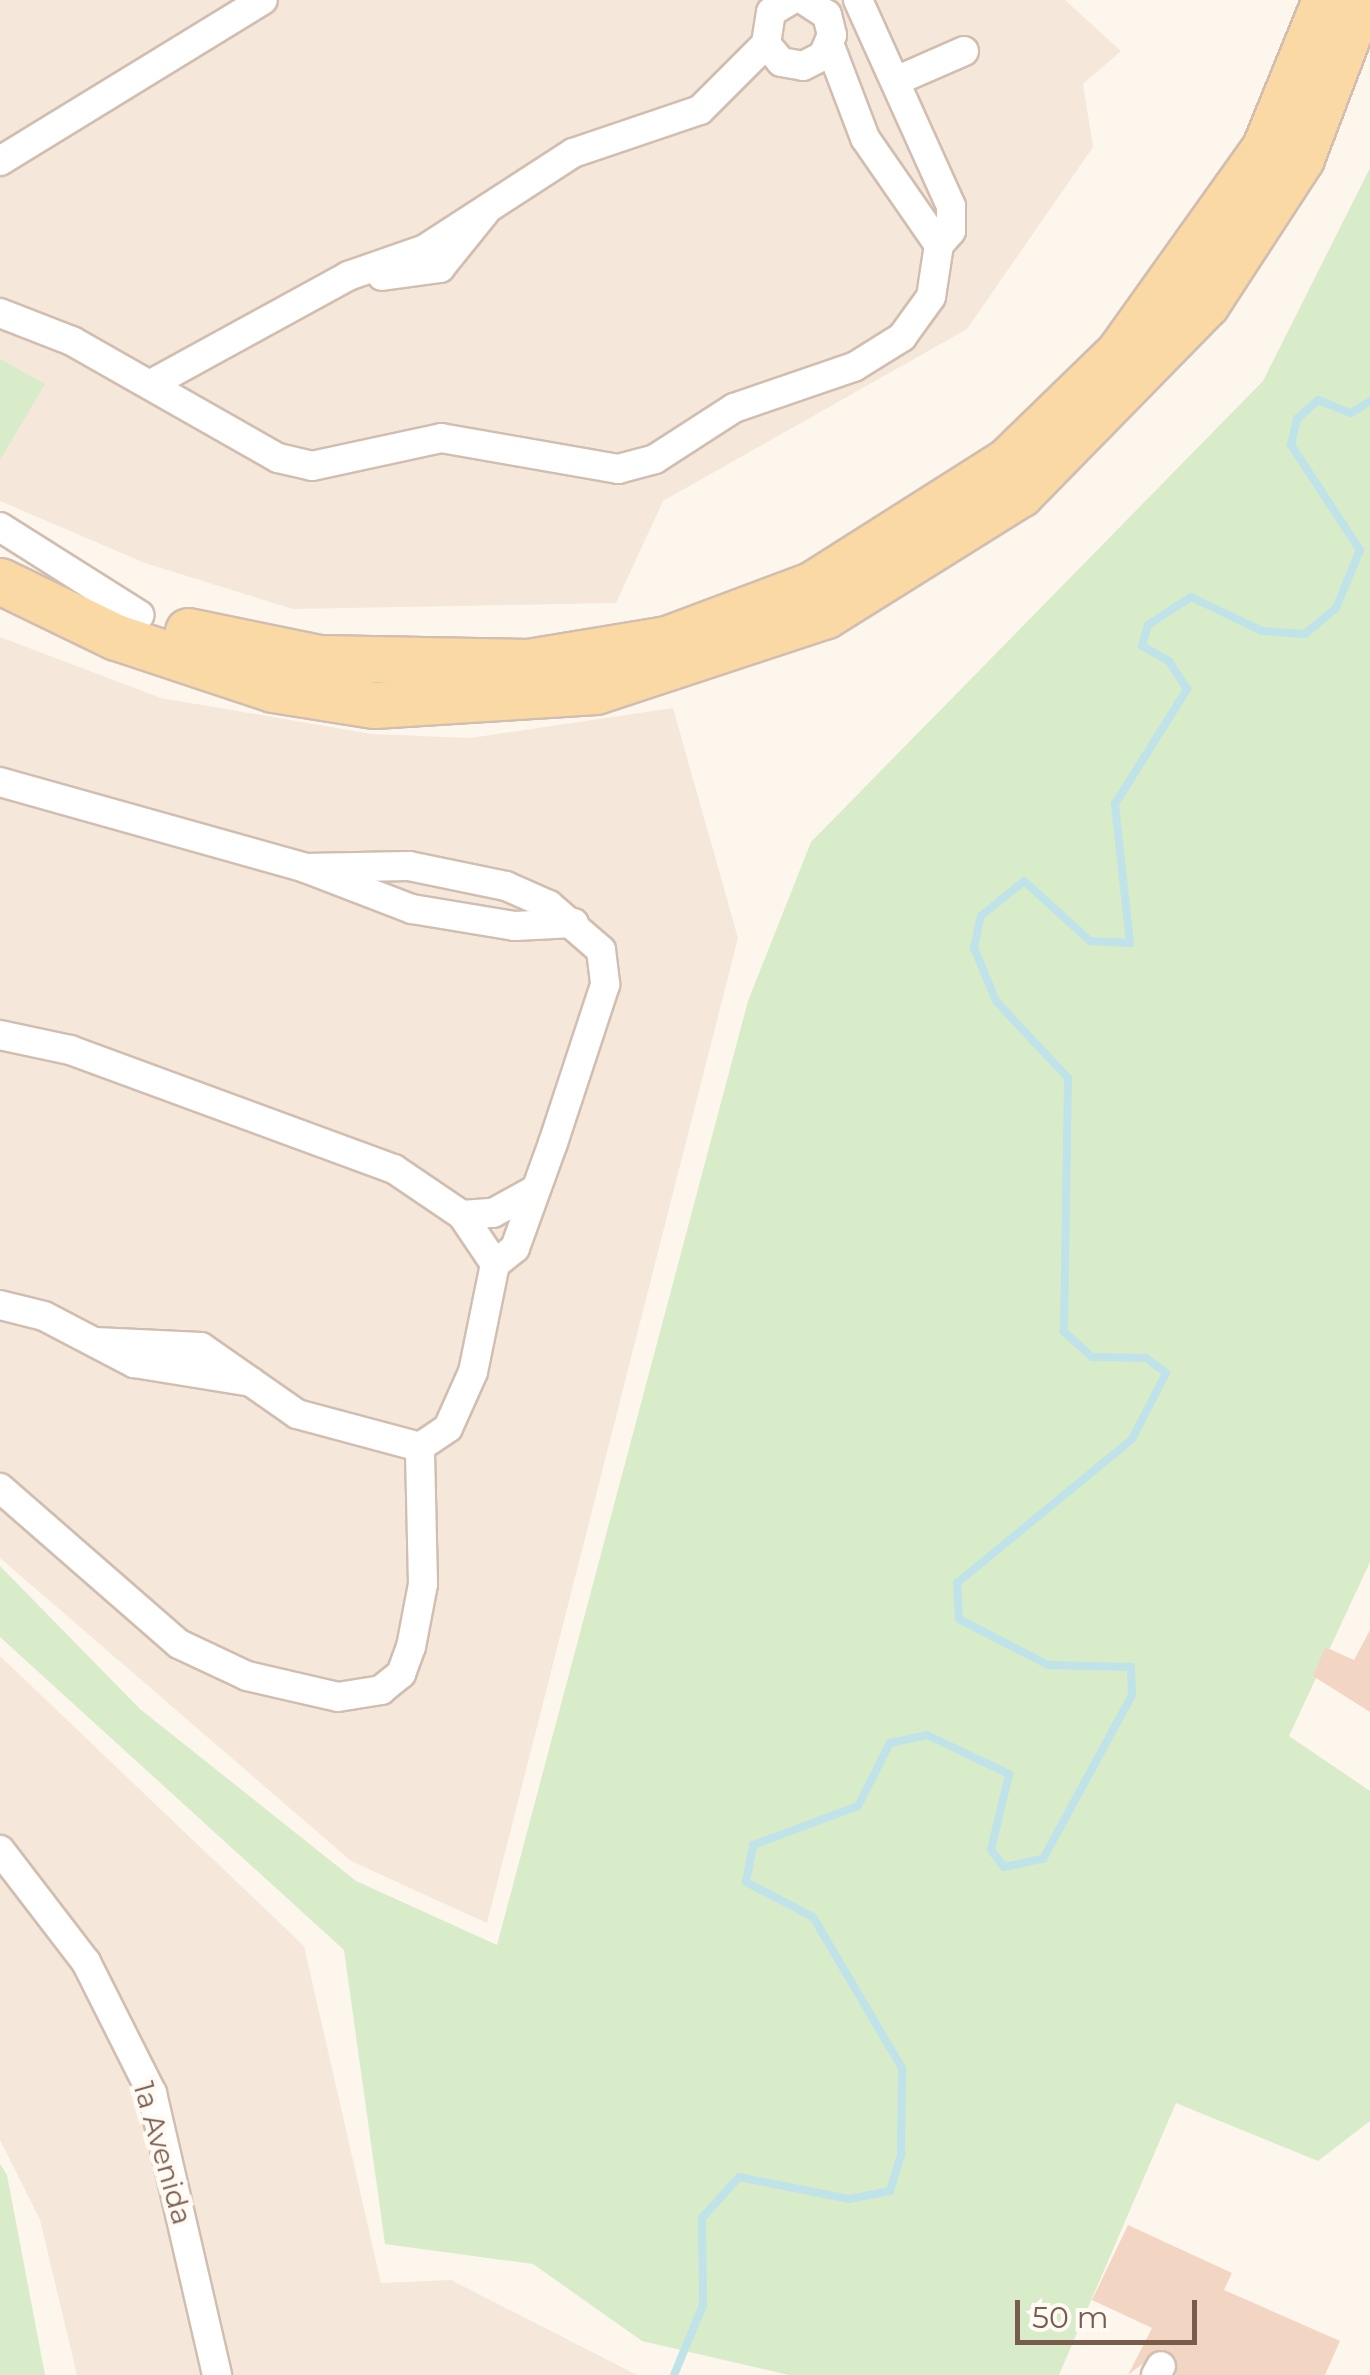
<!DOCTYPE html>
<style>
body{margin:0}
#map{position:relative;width:1370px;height:2375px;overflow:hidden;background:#fdf6ec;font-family:Montserrat,sans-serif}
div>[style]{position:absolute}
.residential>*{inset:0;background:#f5e8da}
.green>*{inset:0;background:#d8ecc9}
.stream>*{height:8px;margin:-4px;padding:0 4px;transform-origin:4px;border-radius:4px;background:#bfe3e8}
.building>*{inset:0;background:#f3d5c3}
.roads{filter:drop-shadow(2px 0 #d1beb0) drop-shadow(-2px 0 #d1beb0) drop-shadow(0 2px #d1beb0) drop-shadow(0 -2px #d1beb0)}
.minor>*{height:28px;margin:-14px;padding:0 14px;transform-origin:14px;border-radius:14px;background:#fff}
.primary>*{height:45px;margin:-22.5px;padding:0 22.5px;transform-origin:22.5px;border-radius:22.5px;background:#fbd9a5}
span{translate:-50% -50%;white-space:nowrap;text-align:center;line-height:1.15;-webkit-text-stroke:9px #fffaf3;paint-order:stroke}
.street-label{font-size:28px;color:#7a5c4d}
.scale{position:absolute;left:1015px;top:2300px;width:182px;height:45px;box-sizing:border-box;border:5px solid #7a5c4d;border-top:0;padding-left:12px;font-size:30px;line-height:35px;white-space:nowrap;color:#7a5c4d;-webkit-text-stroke:8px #fffaf3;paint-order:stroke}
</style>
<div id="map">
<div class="residential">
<i style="clip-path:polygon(0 0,1065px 0,1121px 51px,1083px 84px,1093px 147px,967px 329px,663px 501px,616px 603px,293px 609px,145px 563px,0 501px)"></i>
<i style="clip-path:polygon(0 637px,161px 698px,372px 734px,470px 738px,673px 708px,738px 938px,487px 1923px,351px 1861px,0 1558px)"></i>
<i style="clip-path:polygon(0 1656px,304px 1946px,381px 2283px,451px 2280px,637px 2375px,77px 2375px,40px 2220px,0 2140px)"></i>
</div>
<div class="green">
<i style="clip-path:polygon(1370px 168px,1370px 1562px,1289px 1736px,1370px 1791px,1370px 2121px,1318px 2161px,1176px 2103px,1059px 2375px,789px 2375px,642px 2341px,533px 2264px,385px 2244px,344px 1950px,0 1637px,0 1566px,140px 1709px,356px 1881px,497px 1945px,748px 1001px,811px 842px,1263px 381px)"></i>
<i style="clip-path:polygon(0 359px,45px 384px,0 460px)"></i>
<i style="clip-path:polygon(0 2164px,7px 2175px,45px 2375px,0 2375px)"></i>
</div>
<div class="stream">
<i style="left:674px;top:2375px;width:76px;rotate:-67.5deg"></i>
<i style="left:703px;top:2305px;width:87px;rotate:-90.7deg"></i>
<i style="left:702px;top:2218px;width:55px;rotate:-47.9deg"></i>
<i style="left:739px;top:2177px;width:112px;rotate:11.3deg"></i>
<i style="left:849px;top:2199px;width:42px;rotate:-11deg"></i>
<i style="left:890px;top:2191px;width:39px;rotate:-73deg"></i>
<i style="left:901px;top:2154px;width:86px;rotate:-89.3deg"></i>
<i style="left:902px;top:2068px;width:175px;rotate:-120.5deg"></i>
<i style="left:813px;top:1917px;width:76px;rotate:-152.4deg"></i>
<i style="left:746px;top:1882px;width:38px;rotate:-79deg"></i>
<i style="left:753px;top:1845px;width:112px;rotate:-20.4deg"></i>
<i style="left:858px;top:1806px;width:71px;rotate:-63.1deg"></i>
<i style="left:890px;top:1743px;width:38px;rotate:-12deg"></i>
<i style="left:927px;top:1735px;width:91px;rotate:25.4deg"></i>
<i style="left:1009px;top:1774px;width:78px;rotate:103.3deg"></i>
<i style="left:991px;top:1850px;width:21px;rotate:53deg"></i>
<i style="left:1004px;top:1867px;width:40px;rotate:-12deg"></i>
<i style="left:1043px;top:1859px;width:187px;rotate:-61.5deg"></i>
<i style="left:1132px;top:1695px;width:28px;rotate:-92deg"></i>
<i style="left:1131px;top:1667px;width:83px;rotate:-178.6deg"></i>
<i style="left:1048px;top:1665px;width:100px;rotate:-152.7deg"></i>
<i style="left:959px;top:1619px;width:36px;rotate:-93deg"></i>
<i style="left:957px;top:1583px;width:227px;rotate:-39.4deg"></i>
<i style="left:1132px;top:1439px;width:74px;rotate:-62.7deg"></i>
<i style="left:1166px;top:1373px;width:25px;rotate:-143deg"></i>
<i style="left:1146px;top:1358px;width:54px;rotate:-178.9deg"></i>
<i style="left:1092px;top:1357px;width:38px;rotate:-138deg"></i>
<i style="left:1064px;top:1332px;width:254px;rotate:-89.1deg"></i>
<i style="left:1068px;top:1078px;width:105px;rotate:-133.1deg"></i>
<i style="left:996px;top:1001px;width:57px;rotate:-112.5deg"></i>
<i style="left:974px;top:948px;width:33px;rotate:-78deg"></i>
<i style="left:981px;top:916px;width:55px;rotate:-39.1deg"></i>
<i style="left:1024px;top:881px;width:89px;rotate:42.3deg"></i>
<i style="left:1090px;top:941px;width:40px;rotate:2.9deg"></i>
<i style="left:1130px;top:943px;width:140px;rotate:-96.2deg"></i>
<i style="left:1115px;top:804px;width:136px;rotate:-57.9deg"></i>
<i style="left:1187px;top:689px;width:33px;rotate:-123deg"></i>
<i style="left:1169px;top:661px;width:31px;rotate:-151deg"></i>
<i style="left:1142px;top:646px;width:22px;rotate:-74deg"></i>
<i style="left:1148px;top:625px;width:51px;rotate:-33.1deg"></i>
<i style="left:1191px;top:597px;width:79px;rotate:25.6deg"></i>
<i style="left:1262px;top:631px;width:43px;rotate:4deg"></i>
<i style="left:1305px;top:634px;width:40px;rotate:-40deg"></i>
<i style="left:1336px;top:608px;width:63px;rotate:-67.5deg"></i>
<i style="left:1360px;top:550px;width:126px;rotate:-123.3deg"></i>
<i style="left:1291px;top:445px;width:27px;rotate:-77deg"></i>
<i style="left:1297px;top:419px;width:28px;rotate:-42deg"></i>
<i style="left:1318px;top:400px;width:35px;rotate:22deg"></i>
<i style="left:1351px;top:413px;width:22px;rotate:-32deg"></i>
</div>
<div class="building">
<i style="clip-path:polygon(1370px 1630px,1370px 1712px,1313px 1676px,1325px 1647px,1354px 1660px)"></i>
<i style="clip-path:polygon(1128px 2225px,1232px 2273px,1224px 2290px,1340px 2341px,1325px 2375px,1176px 2375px,1176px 2358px,1162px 2349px,1128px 2375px,1152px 2328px,1092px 2300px)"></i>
</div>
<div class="roads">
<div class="minor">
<i style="left:791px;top:0;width:23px;rotate:149deg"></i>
<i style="left:771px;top:12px;width:32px;rotate:99deg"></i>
<i style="left:766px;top:44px;width:23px;rotate:50deg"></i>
<i style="left:781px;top:62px;width:22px;rotate:10deg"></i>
<i style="left:803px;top:66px;width:22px;rotate:-27deg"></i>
<i style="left:823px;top:56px;width:23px;rotate:-67deg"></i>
<i style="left:832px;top:35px;width:21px;rotate:-104deg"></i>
<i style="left:827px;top:15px;width:27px;rotate:-147deg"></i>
<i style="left:858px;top:0;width:226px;rotate:65.7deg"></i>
<i style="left:951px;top:206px;width:25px;rotate:90deg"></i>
<i style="left:951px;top:231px;width:18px;rotate:131deg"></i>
<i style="left:898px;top:80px;width:72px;rotate:-23.7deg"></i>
<i style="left:0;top:161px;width:308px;rotate:-31.5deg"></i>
<i style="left:382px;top:276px;width:59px;rotate:-7.9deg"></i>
<i style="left:440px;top:268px;width:72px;rotate:-51.2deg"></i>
<i style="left:0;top:313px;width:77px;rotate:21.3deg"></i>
<i style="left:72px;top:341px;width:237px;rotate:29.6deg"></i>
<i style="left:278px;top:458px;width:35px;rotate:13deg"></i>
<i style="left:312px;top:466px;width:132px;rotate:-12.2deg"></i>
<i style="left:441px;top:438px;width:180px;rotate:9.9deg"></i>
<i style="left:618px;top:469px;width:38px;rotate:-15deg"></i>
<i style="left:655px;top:459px;width:94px;rotate:-32.8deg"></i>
<i style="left:734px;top:408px;width:127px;rotate:-18.9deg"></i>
<i style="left:854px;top:367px;width:57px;rotate:-32deg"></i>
<i style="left:902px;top:337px;width:49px;rotate:-54.1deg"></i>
<i style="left:931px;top:297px;width:53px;rotate:-81.3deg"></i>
<i style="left:939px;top:245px;width:130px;rotate:-124.7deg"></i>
<i style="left:865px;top:138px;width:98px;rotate:-110.8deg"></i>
<i style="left:151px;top:384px;width:225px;rotate:-28.7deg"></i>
<i style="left:348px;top:276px;width:82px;rotate:-19.3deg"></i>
<i style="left:425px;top:249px;width:176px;rotate:-33deg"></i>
<i style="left:573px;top:153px;width:134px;rotate:-18.7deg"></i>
<i style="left:700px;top:110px;width:93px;rotate:-45deg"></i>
<i style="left:0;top:527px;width:165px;rotate:32.3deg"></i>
<i style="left:0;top:782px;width:317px;rotate:15.7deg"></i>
<i style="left:305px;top:868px;width:115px;rotate:21deg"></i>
<i style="left:412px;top:909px;width:104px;rotate:9.4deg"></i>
<i style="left:515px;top:926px;width:59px;rotate:-2.9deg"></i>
<i style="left:305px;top:868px;width:104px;rotate:-1.1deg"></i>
<i style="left:409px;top:866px;width:99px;rotate:11.7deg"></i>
<i style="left:506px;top:886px;width:47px;rotate:23.8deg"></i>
<i style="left:549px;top:905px;width:69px;rotate:40.9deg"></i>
<i style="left:601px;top:950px;width:35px;rotate:83deg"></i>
<i style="left:605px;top:985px;width:166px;rotate:108.2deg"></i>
<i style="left:553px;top:1143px;width:112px;rotate:109.9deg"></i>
<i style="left:515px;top:1248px;width:26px;rotate:141deg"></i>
<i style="left:0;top:1035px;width:72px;rotate:12.1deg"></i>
<i style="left:70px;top:1050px;width:345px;rotate:20.2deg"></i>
<i style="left:394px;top:1169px;width:82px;rotate:34.1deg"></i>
<i style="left:462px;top:1215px;width:59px;rotate:56deg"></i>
<i style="left:495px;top:1264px;width:110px;rotate:101.5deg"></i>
<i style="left:473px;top:1372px;width:61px;rotate:114.1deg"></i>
<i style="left:448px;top:1428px;width:34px;rotate:146deg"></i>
<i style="left:420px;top:1447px;width:127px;rotate:-165deg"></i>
<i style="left:297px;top:1414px;width:117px;rotate:-145.1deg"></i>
<i style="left:201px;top:1347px;width:106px;rotate:-177.3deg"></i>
<i style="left:462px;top:1215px;width:31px;rotate:-4deg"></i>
<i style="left:493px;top:1213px;width:46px;rotate:-28.8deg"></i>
<i style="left:0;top:1305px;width:45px;rotate:14deg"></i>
<i style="left:44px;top:1316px;width:102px;rotate:27.6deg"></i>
<i style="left:134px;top:1363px;width:119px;rotate:9.2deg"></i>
<i style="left:0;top:1488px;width:237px;rotate:41.1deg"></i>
<i style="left:179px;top:1644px;width:75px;rotate:25.2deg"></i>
<i style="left:247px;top:1676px;width:93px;rotate:13deg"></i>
<i style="left:338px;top:1697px;width:44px;rotate:-9.2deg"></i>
<i style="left:381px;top:1690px;width:26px;rotate:-39deg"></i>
<i style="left:401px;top:1674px;width:29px;rotate:-70deg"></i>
<i style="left:411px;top:1647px;width:64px;rotate:-79.2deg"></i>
<i style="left:423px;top:1584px;width:137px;rotate:-91.3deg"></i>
<i style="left:0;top:1850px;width:141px;rotate:52.5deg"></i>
<i style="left:86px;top:1962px;width:147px;rotate:63.3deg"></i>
<i style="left:152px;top:2093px;width:289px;rotate:77deg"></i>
<i style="left:1156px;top:2375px;width:10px;rotate:-61deg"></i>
</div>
<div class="primary">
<i style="left:0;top:581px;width:129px;rotate:25.8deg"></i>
<i style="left:116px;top:637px;width:165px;rotate:18.3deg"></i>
<i style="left:273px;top:689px;width:102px;rotate:9deg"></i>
<i style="left:374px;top:705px;width:222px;rotate:-3.6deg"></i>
<i style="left:596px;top:691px;width:242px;rotate:-18.3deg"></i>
<i style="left:826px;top:615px;width:229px;rotate:-32deg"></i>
<i style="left:1020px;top:494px;width:266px;rotate:-45.6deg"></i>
<i style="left:1206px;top:304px;width:174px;rotate:-56.9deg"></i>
<i style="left:1301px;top:158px;width:169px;rotate:-69.2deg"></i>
<i style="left:188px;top:631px;width:134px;rotate:11.6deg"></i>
<i style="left:319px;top:658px;width:209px;rotate:1.1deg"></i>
<i style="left:528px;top:662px;width:141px;rotate:-9.4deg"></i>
<i style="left:667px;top:639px;width:156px;rotate:-20.6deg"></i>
<i style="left:813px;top:584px;width:230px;rotate:-32.4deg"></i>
<i style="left:1007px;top:461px;width:156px;rotate:-44.2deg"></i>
<i style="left:1119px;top:352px;width:252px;rotate:-54.5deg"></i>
<i style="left:1265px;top:147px;width:159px;rotate:-67.8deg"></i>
</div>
</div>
<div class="street-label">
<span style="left:163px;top:2153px;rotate:74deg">1a Avenida</span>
</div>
<div class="scale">50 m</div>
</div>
